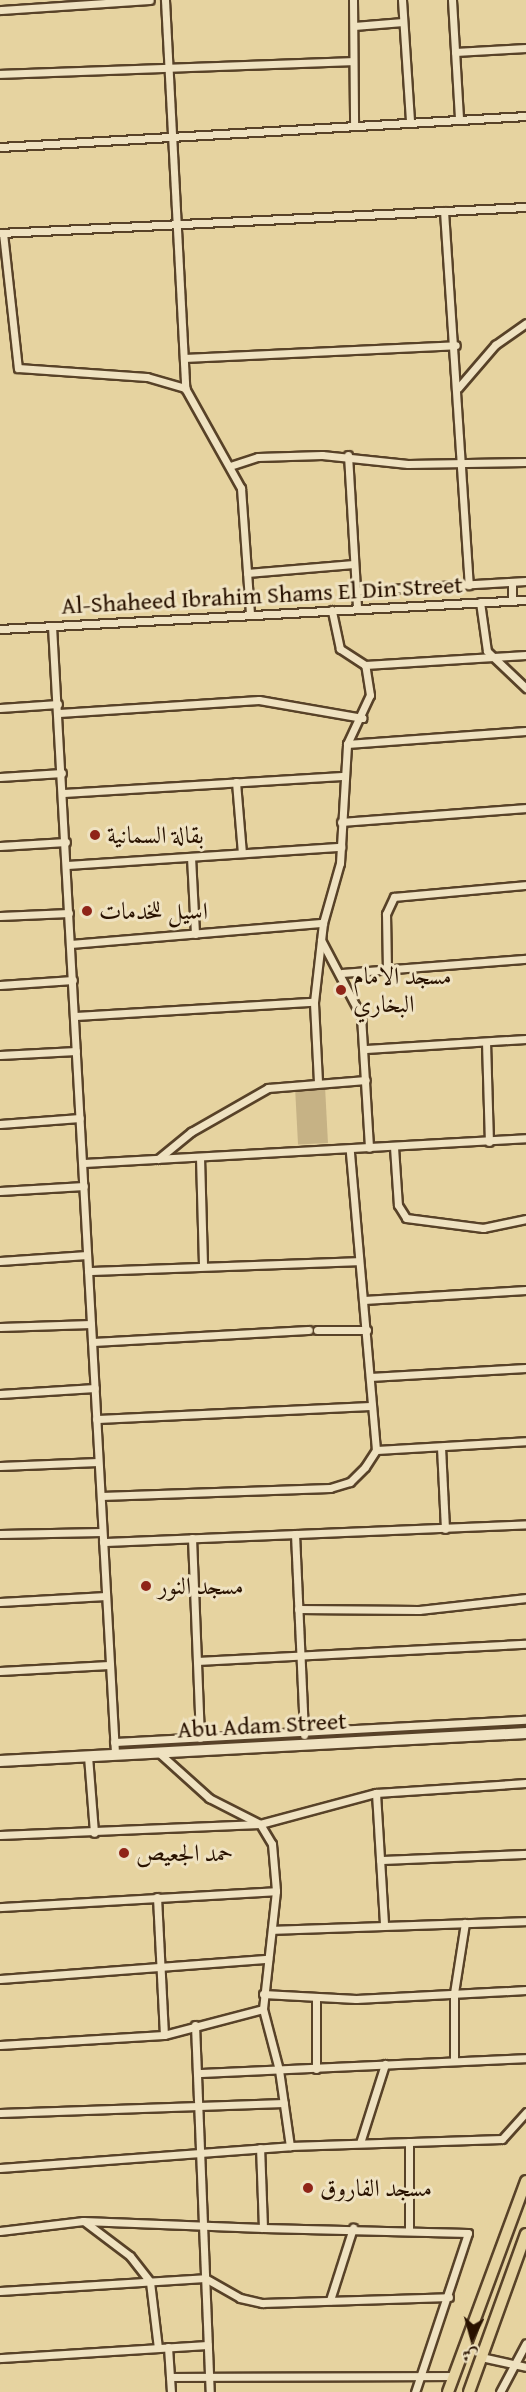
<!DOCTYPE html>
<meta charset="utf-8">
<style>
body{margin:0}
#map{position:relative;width:526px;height:2392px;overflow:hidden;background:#e6d3a0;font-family:"Gentium Book Plus",Amiri,serif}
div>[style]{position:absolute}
.green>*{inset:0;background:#c6b285;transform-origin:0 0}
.roads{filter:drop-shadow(2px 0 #584228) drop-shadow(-2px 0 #584228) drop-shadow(0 2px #584228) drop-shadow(0 -2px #584228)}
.street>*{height:7px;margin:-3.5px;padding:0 3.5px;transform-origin:3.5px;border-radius:3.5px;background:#efe2c1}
.secondary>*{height:10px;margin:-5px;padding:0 5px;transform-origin:5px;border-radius:5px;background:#efe2c1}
.primary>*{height:10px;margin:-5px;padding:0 5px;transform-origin:5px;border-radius:5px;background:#e6d3a0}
.dots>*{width:16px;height:16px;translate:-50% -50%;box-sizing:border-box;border:3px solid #efe2c1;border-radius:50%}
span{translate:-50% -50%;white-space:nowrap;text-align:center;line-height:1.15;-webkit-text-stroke:6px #efe2c1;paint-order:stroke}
.street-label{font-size:24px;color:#291200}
.poi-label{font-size:24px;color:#291200}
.left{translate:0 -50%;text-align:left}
.north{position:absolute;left:442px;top:2308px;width:60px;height:60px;-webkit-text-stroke:4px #efe2c1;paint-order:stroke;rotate:186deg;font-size:16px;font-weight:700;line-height:24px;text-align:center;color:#291200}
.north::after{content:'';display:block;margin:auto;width:21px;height:27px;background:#291200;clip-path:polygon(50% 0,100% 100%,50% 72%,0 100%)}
</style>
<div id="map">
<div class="green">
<i style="left:325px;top:1086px;width:57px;height:30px;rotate:87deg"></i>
</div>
<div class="roads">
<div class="street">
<i style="left:165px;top:0;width:389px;rotate:87deg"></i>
<i style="left:185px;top:388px;width:115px;rotate:60.8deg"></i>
<i style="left:241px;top:488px;width:126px;rotate:85.9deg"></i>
<i style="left:353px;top:0;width:124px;rotate:89.5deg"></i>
<i style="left:402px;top:0;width:122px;rotate:86.2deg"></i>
<i style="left:452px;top:0;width:119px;rotate:86.6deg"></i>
<i style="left:0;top:10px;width:150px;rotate:-3.8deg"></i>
<i style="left:354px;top:26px;width:49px;rotate:-4.7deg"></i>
<i style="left:455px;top:52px;width:71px;rotate:-3.2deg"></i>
<i style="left:0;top:74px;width:352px;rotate:-2.1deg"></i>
<i style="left:0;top:147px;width:527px;rotate:-3.37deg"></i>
<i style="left:444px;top:211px;width:375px;rotate:86.2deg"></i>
<i style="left:0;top:233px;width:527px;rotate:-2.83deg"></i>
<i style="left:3px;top:233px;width:136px;rotate:83.7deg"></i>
<i style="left:18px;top:368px;width:129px;rotate:4deg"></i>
<i style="left:147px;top:377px;width:40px;rotate:16deg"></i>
<i style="left:184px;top:358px;width:272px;rotate:-2.7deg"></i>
<i style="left:458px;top:388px;width:57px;rotate:-49.3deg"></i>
<i style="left:495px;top:345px;width:38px;rotate:-35deg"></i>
<i style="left:348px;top:455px;width:153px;rotate:86.6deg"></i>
<i style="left:230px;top:466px;width:29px;rotate:-18deg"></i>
<i style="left:258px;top:457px;width:64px;rotate:-1.8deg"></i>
<i style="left:322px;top:455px;width:86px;rotate:6deg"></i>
<i style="left:408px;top:464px;width:118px;rotate:-1deg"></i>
<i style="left:247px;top:573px;width:107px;rotate:-4.8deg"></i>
<i style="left:356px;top:591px;width:170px;rotate:-3.4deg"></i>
<i style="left:512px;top:601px;width:19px;rotate:-90deg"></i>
<i style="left:480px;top:602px;width:49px;rotate:81.9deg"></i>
<i style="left:487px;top:651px;width:54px;rotate:43.5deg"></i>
<i style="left:52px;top:626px;width:1130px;rotate:86.8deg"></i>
<i style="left:0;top:629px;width:527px;rotate:-3.16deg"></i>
<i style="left:365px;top:665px;width:161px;rotate:-3.6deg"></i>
<i style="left:0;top:708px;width:58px;rotate:-3.9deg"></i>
<i style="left:59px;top:713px;width:200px;rotate:-3.7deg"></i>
<i style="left:259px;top:700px;width:105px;rotate:9.9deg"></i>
<i style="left:347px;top:744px;width:179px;rotate:-4.2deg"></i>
<i style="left:0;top:777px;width:62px;rotate:-3.7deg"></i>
<i style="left:236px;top:782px;width:71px;rotate:85.2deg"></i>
<i style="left:63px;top:793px;width:280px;rotate:-3.5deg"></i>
<i style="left:341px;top:822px;width:186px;rotate:-4.3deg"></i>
<i style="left:0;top:846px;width:66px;rotate:-3.5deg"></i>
<i style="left:191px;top:857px;width:77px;rotate:87deg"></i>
<i style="left:67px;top:865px;width:275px;rotate:-3.8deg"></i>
<i style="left:0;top:916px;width:69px;rotate:-2.5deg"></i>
<i style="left:321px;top:940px;width:86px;rotate:62.2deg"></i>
<i style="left:361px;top:1016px;width:132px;rotate:86.5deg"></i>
<i style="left:71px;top:944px;width:253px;rotate:-4.8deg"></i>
<i style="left:323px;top:923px;width:62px;rotate:-74.2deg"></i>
<i style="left:340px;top:863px;width:119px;rotate:-86.6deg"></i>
<i style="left:347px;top:744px;width:54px;rotate:-64.9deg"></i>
<i style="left:370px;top:695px;width:30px;rotate:-99deg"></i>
<i style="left:365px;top:665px;width:30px;rotate:-147deg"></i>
<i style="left:340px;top:649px;width:40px;rotate:-102deg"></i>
<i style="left:387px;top:970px;width:56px;rotate:-91deg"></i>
<i style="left:386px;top:914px;width:19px;rotate:-65deg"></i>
<i style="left:394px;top:897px;width:133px;rotate:-5.2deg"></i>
<i style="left:342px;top:973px;width:185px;rotate:-4.4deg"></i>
<i style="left:0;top:985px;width:73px;rotate:-3.9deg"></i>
<i style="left:75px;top:1016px;width:239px;rotate:-3.4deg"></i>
<i style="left:486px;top:1042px;width:100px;rotate:88.3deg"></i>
<i style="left:366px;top:1049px;width:160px;rotate:-3.6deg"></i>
<i style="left:0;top:1055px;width:76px;rotate:-3deg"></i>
<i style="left:318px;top:1082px;width:80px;rotate:-92.9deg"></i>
<i style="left:314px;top:1002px;width:80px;rotate:-83.5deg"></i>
<i style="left:0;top:1124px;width:80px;rotate:-4.3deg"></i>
<i style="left:394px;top:1147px;width:58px;rotate:86.1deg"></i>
<i style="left:398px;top:1205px;width:15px;rotate:58deg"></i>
<i style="left:406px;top:1218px;width:78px;rotate:7.4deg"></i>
<i style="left:483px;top:1228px;width:44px;rotate:-11.8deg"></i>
<i style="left:200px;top:1157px;width:108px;rotate:88.4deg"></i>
<i style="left:158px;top:1159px;width:43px;rotate:-39.3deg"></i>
<i style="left:191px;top:1132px;width:89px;rotate:-29.7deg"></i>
<i style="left:268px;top:1088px;width:98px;rotate:-4.7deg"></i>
<i style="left:83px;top:1163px;width:444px;rotate:-3.2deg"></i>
<i style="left:0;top:1191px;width:84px;rotate:-3.4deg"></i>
<i style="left:0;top:1261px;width:87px;rotate:-3.9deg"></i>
<i style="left:88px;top:1271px;width:271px;rotate:-2.1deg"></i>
<i style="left:364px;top:1300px;width:162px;rotate:-3.5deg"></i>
<i style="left:0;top:1327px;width:91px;rotate:-1.9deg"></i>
<i style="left:317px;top:1330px;width:50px"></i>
<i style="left:92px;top:1342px;width:217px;rotate:-3.2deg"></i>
<i style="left:370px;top:1377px;width:156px;rotate:-3.3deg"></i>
<i style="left:0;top:1394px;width:95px;rotate:-3.6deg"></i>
<i style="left:96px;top:1419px;width:276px;rotate:-2.7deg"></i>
<i style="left:441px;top:1447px;width:82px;rotate:87.2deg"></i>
<i style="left:376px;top:1450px;width:150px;rotate:-3.4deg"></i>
<i style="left:0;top:1466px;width:98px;rotate:-2.3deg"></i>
<i style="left:101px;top:1496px;width:229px;rotate:-2deg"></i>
<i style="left:330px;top:1488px;width:21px;rotate:-17deg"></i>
<i style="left:350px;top:1482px;width:21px;rotate:-45deg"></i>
<i style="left:365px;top:1467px;width:20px;rotate:-57deg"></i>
<i style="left:376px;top:1450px;width:301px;rotate:-95deg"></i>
<i style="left:0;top:1534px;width:102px;rotate:-1.1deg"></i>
<i style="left:295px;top:1534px;width:201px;rotate:87.4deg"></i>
<i style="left:192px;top:1538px;width:200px;rotate:87.7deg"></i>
<i style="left:103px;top:1542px;width:423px;rotate:-2.4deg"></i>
<i style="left:0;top:1602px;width:106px;rotate:-3.2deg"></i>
<i style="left:298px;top:1609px;width:121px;rotate:0.5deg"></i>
<i style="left:419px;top:1610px;width:108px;rotate:-6.4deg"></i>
<i style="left:197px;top:1661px;width:329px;rotate:-3deg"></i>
<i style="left:0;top:1671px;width:109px;rotate:-3.2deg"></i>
<i style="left:114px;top:1742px;width:413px;rotate:-3.1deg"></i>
<i style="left:158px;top:1752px;width:69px;rotate:42deg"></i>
<i style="left:209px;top:1798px;width:57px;rotate:27deg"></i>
<i style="left:260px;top:1824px;width:23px;rotate:59deg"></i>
<i style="left:272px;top:1844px;width:47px;rotate:85.1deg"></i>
<i style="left:276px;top:1891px;width:119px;rotate:96.3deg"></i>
<i style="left:263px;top:2009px;width:63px;rotate:75.3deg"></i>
<i style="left:279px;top:2070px;width:77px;rotate:81.8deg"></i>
<i style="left:88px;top:1756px;width:77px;rotate:85.5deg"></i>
<i style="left:376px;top:1793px;width:132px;rotate:86.5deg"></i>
<i style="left:0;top:1835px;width:260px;rotate:-2.4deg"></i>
<i style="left:260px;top:1824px;width:120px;rotate:-15deg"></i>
<i style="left:376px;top:1793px;width:150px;rotate:-3.8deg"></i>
<i style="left:380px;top:1860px;width:146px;rotate:-2.4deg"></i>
<i style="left:157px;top:1897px;width:138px;rotate:87.1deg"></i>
<i style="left:0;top:1907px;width:276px;rotate:-3.3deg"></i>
<i style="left:272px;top:1930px;width:254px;rotate:-2deg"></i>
<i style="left:0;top:1979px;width:269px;rotate:-4.3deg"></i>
<i style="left:263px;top:1994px;width:93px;rotate:3.1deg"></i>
<i style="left:356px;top:1999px;width:170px;rotate:-3deg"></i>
<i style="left:195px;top:2025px;width:367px;rotate:87.7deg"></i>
<i style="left:0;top:2045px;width:164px;rotate:-3.5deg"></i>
<i style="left:164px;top:2035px;width:102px;rotate:-14.7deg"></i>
<i style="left:454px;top:2060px;width:67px;rotate:-90deg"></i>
<i style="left:454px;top:1993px;width:71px;rotate:-81.1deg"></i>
<i style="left:316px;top:2069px;width:72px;rotate:-90deg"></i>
<i style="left:199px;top:2073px;width:327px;rotate:-2.6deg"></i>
<i style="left:0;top:2113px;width:284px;rotate:-2deg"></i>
<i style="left:409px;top:2142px;width:87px;rotate:90deg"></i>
<i style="left:360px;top:2143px;width:83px;rotate:-72.4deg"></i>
<i style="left:0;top:2168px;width:291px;rotate:-4.3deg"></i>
<i style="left:290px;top:2146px;width:212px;rotate:-1.9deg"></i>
<i style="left:502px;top:2139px;width:36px;rotate:-48deg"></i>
<i style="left:85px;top:2222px;width:56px;rotate:37.1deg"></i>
<i style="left:130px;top:2256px;width:33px;rotate:52deg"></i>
<i style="left:150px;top:2282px;width:66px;rotate:83.1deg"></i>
<i style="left:263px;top:2228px;width:205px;rotate:1.4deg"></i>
<i style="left:468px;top:2233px;width:168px;rotate:108.4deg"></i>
<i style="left:0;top:2231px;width:84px;rotate:-6.9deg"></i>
<i style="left:83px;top:2221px;width:180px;rotate:2.2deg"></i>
<i style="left:263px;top:2228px;width:80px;rotate:-92.1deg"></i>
<i style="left:0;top:2291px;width:205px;rotate:-3.6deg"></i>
<i style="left:205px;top:2278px;width:40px;rotate:29.7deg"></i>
<i style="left:240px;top:2298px;width:23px;rotate:13deg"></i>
<i style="left:262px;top:2303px;width:187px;rotate:-1.8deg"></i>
<i style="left:330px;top:2300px;width:76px;rotate:-72.3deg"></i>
<i style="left:168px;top:2347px;width:45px;rotate:86.2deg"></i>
<i style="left:481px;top:2357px;width:46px;rotate:12.5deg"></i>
<i style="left:0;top:2358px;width:208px;rotate:-3.6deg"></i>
<i style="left:170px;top:2377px;width:284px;rotate:-0.2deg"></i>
<i style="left:500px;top:2392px;width:55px;rotate:-62deg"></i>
</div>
<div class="secondary">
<i style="left:0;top:1761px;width:527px;rotate:-3.05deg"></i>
</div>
<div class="primary">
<i style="left:448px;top:2392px;width:225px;rotate:-69.7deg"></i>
<i style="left:469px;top:2392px;width:168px;rotate:-70.2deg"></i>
</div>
</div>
<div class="dots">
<i style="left:95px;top:835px;background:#8f2418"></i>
<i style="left:87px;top:911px;background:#8f2418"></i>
<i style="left:341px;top:990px;background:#8f2418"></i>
<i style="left:146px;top:1586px;background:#8f2418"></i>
<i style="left:124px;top:1853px;background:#8f2418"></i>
<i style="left:308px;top:2188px;background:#8f2418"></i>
</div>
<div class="street-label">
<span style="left:262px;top:595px;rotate:-3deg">Al-Shaheed Ibrahim Shams El Din Street</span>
<span style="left:262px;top:1725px;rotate:-3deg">Abu Adam Street</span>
</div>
<div class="poi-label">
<span class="left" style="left:107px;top:835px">بقالة السمانية</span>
<span class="left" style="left:99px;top:911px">اسيل للخدمات</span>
<span class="left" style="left:353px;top:990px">مسجد الامام<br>البخاري</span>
<span class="left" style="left:158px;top:1586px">مسجد النور</span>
<span class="left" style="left:136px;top:1853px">حمد الجعيص</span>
<span class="left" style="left:320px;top:2188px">مسجد الفاروق</span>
</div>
<div class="north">ش</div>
</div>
